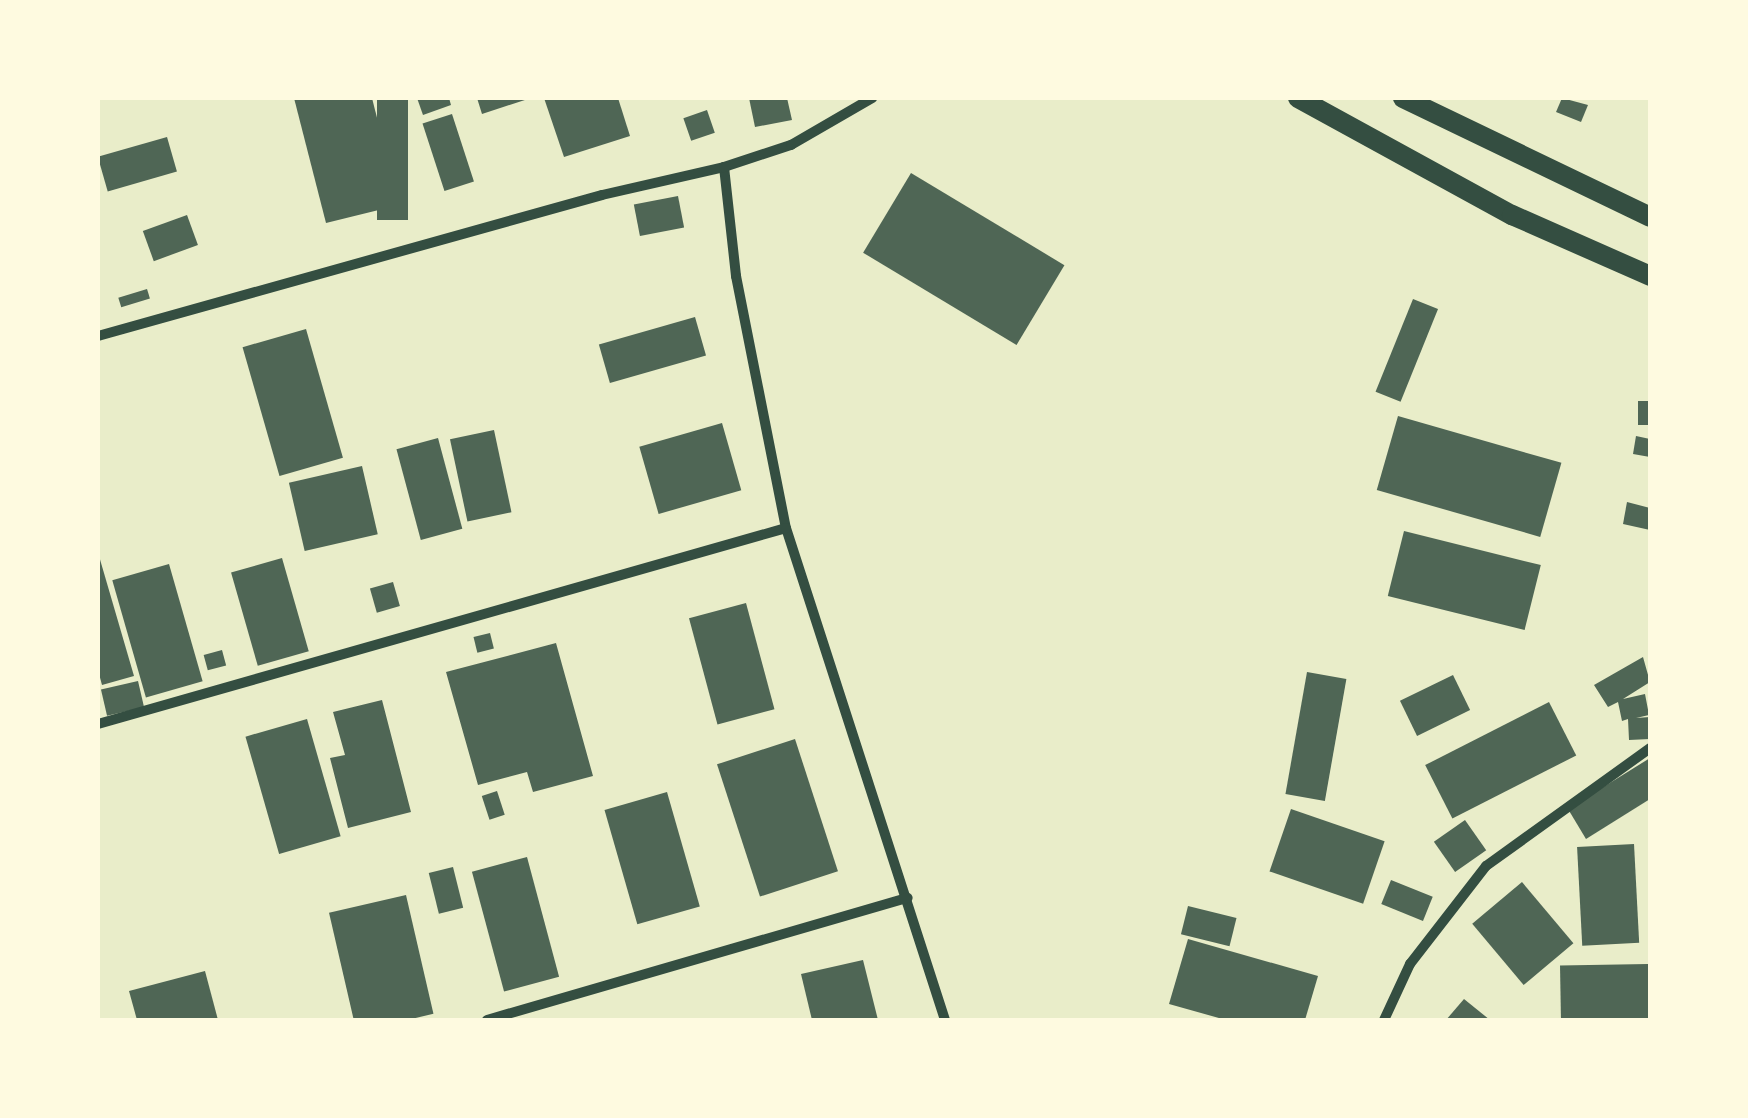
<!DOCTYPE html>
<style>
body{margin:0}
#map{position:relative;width:1748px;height:1118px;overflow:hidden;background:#e9edc9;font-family:"PT Sans Narrow",sans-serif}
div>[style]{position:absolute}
.building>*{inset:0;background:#4f6655;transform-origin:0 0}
.minor>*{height:10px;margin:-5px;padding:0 5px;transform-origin:5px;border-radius:5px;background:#344e41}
.secondary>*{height:20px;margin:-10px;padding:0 10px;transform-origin:10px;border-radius:10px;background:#344e41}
span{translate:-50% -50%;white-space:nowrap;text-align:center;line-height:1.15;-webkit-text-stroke:8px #fefae0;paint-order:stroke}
.frame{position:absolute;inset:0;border:100px solid #fefae0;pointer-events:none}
</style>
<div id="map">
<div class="building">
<i style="clip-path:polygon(294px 98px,372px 98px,399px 205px,326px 223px)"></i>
<i style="left:377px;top:98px;width:31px;height:122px"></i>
<i style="clip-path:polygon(417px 98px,449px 98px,451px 105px,423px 115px)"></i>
<i style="clip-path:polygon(477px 98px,531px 98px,482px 114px)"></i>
<i style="clip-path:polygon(544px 98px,618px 98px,630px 136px,564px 157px)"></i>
<i style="clip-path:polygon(749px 98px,787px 98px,792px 120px,755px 127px)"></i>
<i style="clip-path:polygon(1562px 98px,1588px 105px,1581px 122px,1556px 112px)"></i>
<i style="left:707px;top:110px;width:24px;height:25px;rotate:71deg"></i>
<i style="left:452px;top:114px;width:71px;height:31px;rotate:72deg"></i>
<i style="left:167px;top:137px;width:36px;height:72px;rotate:74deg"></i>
<i style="left:911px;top:173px;width:179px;height:93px;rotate:31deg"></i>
<i style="left:678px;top:196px;width:32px;height:45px;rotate:79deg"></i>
<i style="left:187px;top:215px;width:32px;height:47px;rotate:70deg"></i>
<i style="left:147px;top:289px;width:10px;height:30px;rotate:73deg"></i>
<i style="left:1413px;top:299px;width:27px;height:100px;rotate:22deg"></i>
<i style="left:695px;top:317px;width:40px;height:100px;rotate:74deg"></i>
<i style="left:306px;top:329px;width:134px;height:66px;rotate:74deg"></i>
<i style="left:1650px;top:401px;width:24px;height:12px;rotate:90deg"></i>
<i style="left:1398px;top:416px;width:170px;height:77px;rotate:16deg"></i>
<i style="left:722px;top:423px;width:70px;height:86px;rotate:74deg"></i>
<i style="left:494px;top:430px;width:84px;height:45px;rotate:78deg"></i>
<i style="clip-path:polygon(1636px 436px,1650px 439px,1650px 457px,1633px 454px)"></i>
<i style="left:438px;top:438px;width:94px;height:43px;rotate:75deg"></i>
<i style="left:362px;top:466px;width:70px;height:75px;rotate:77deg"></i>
<i style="clip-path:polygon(1627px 502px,1650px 508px,1650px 530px,1623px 524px)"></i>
<i style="left:1404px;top:531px;width:141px;height:67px;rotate:14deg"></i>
<i style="clip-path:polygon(99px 556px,134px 676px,102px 685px,98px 670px)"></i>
<i style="left:282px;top:558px;width:97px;height:53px;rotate:74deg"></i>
<i style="left:169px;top:564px;width:122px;height:59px;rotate:74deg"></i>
<i style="left:393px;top:582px;width:25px;height:24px;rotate:74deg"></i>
<i style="left:746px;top:603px;width:110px;height:59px;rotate:75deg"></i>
<i style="left:490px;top:633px;width:16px;height:17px;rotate:76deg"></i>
<i style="clip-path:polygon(556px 643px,593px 776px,533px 792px,527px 772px,478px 785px,446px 672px)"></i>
<i style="left:222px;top:650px;width:16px;height:19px;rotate:75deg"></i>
<i style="clip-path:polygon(1643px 657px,1650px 682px,1623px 699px,1645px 694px,1649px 715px,1636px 718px,1650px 717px,1650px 739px,1629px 740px,1628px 719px,1622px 721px,1618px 702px,1608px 707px,1594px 685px)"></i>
<i style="left:1307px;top:672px;width:40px;height:124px;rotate:10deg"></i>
<i style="left:1453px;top:675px;width:39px;height:59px;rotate:64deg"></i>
<i style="left:138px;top:681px;width:27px;height:38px;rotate:77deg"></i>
<i style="clip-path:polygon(382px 700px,411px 812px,348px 828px,330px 758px,345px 755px,333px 712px)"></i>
<i style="left:1549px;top:702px;width:60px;height:139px;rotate:63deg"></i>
<i style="left:307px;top:719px;width:122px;height:64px;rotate:74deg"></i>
<i style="left:795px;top:739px;width:139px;height:82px;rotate:72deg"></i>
<i style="clip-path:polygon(1650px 758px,1650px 799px,1586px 839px,1568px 809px)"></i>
<i style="left:497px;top:791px;width:25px;height:16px;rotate:72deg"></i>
<i style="left:667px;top:792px;width:119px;height:65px;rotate:74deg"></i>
<i style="left:1291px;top:809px;width:99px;height:66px;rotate:19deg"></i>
<i style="left:1465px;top:820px;width:37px;height:38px;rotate:55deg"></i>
<i style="left:1634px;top:844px;width:99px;height:57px;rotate:87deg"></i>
<i style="left:527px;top:857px;width:124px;height:57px;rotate:75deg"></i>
<i style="left:453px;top:867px;width:42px;height:25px;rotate:76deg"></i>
<i style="left:1391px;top:880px;width:45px;height:26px;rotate:22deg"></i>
<i style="left:1522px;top:882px;width:80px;height:65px;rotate:50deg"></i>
<i style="left:406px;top:895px;width:122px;height:79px;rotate:77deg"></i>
<i style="left:1188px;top:906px;width:50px;height:29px;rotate:14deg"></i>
<i style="clip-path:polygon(1188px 939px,1318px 976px,1305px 1020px,1226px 1020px,1169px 1004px)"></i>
<i style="clip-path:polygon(863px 960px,878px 1020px,812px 1020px,801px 974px)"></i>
<i style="left:1648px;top:964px;width:56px;height:88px;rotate:89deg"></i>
<i style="clip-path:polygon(205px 971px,218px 1020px,137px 1020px,129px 991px)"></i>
<i style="clip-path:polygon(1464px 999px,1490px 1020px,1446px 1020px)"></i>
</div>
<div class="minor">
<i style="left:724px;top:167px;width:110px;rotate:83.7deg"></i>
<i style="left:736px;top:276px;width:257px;rotate:78.8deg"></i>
<i style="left:786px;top:528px;width:517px;rotate:72.09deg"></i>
<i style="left:98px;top:336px;width:523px;rotate:-15.63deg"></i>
<i style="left:602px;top:195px;width:125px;rotate:-12.9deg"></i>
<i style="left:724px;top:167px;width:71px;rotate:-18.2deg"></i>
<i style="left:791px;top:145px;width:94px;rotate:-30.1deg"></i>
<i style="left:98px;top:724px;width:715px;rotate:-15.9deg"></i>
<i style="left:487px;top:1020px;width:438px;rotate:-16.2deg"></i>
<i style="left:1384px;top:1020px;width:62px;rotate:-65.1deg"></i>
<i style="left:1410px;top:964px;width:124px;rotate:-52.2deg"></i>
<i style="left:1486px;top:866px;width:202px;rotate:-35.7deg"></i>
</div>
<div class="secondary">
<i style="left:1298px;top:98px;width:244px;rotate:28.7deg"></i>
<i style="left:1512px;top:215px;width:151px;rotate:23.8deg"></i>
<i style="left:1403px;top:98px;width:274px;rotate:25.7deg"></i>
</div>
<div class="frame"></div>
</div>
